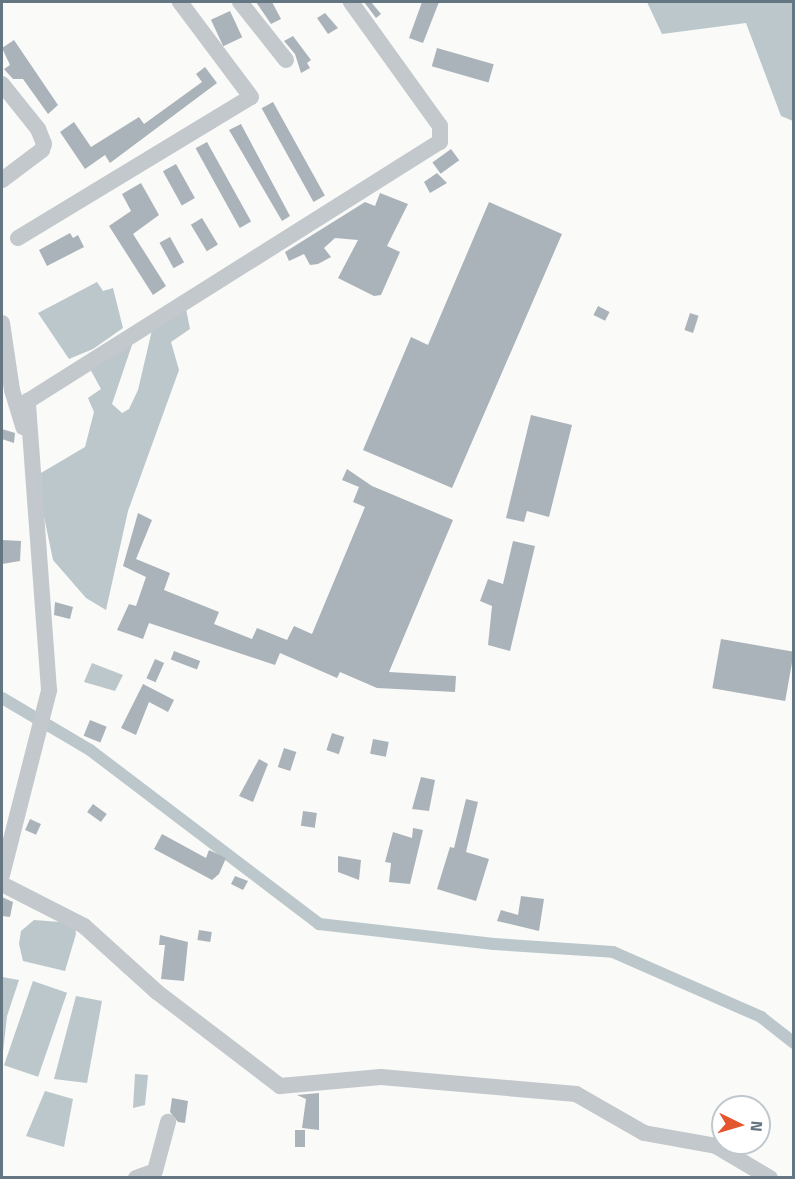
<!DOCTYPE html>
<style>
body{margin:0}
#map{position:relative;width:795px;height:1179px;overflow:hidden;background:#fafaf8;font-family:"Titillium Web",sans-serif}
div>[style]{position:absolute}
.water>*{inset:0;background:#bbc7cb;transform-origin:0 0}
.canal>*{height:12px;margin:-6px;padding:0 6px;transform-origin:6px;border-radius:6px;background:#bbc7cb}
.building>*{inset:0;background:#aab3b9;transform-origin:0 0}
.minor>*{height:16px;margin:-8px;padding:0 8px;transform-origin:8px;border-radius:8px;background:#c3c8cc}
span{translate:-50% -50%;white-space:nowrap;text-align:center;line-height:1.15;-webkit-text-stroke:6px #fff;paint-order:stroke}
.frame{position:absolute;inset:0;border:3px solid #657683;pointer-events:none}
.north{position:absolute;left:711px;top:1095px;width:60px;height:60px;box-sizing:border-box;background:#fff;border:2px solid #c1c8cd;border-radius:50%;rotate:95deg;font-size:16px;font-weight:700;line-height:24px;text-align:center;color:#657683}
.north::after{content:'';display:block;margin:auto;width:21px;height:27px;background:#e4572e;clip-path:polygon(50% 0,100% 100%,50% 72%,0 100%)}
</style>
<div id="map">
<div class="water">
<i style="clip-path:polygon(647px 2px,793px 2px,793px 121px,781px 116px,746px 23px,662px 34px)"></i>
<i style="clip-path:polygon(97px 282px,103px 291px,113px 288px,123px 328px,93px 349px,69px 359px,38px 313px)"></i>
<i style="clip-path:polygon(186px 309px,190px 329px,171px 342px,179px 370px,128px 511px,106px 610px,86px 598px,53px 560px,42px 507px,41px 473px,85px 447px,94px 412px,88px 398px,101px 389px,89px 367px,133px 342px,112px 404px,122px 413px,129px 409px,138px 390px,152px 330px)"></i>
<i style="clip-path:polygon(92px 663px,123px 675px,115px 691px,84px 682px)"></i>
<i style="clip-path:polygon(34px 920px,74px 923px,76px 934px,65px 971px,23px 961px,19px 944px,21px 931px)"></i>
<i style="clip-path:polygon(2px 977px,19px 980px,7px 1016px,2px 1061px)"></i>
<i style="left:33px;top:981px;width:36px;height:89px;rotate:19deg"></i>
<i style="clip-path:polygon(76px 996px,102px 1001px,87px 1083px,54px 1079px)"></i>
<i style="clip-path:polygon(135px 1074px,148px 1075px,145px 1105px,133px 1108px)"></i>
<i style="clip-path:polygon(45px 1091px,73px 1099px,64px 1147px,26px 1136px)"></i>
</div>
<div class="canal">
<i style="left:2px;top:698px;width:102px;rotate:30.6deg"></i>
<i style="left:90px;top:750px;width:288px;rotate:37.2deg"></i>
<i style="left:319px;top:924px;width:176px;rotate:6.5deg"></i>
<i style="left:494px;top:944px;width:119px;rotate:3.8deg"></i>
<i style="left:613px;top:952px;width:162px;rotate:23.7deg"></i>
<i style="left:761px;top:1017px;width:42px;rotate:38.2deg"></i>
</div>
<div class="building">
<i style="clip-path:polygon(256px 2px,272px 2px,281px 19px,271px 24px)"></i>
<i style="clip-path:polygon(364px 2px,371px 2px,381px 14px,376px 18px)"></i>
<i style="clip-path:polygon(422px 2px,439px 2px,423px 43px,409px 38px)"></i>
<i style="left:230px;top:11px;width:29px;height:21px;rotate:65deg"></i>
<i style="clip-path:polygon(325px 13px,338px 28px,328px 34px,317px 18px)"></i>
<i style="clip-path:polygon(293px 36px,311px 60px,307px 63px,310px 68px,301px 73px,295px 54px,284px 41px)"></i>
<i style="clip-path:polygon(14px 40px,58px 105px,48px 114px,23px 79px,13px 79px,4px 69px,10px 65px,2px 48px)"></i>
<i style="left:437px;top:48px;width:59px;height:19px;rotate:16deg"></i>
<i style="clip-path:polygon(205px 67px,217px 83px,110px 163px,105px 155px,85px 169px,60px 132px,74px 122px,91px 147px,139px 117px,144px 124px,202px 82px,196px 74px)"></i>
<i style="left:273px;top:102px;width:107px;height:13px;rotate:61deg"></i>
<i style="clip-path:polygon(241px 124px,290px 216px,282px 221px,229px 130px)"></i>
<i style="left:207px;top:142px;width:91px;height:13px;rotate:61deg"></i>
<i style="left:451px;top:149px;width:14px;height:23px;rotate:54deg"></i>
<i style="left:176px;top:164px;width:39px;height:15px;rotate:61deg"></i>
<i style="clip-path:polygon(437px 173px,447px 183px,430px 193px,424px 182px)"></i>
<i style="clip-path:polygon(141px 183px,159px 215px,133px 234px,166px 286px,153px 295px,109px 226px,131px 211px,122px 194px)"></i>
<i style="clip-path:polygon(380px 193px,408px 204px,387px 246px,400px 252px,381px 295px,374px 296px,338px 278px,358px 240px,335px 238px,324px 248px,331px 257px,318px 264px,310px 265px,304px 254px,289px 261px,285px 252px,365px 202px,375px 206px)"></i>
<i style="clip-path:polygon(489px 202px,562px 234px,452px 488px,363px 450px,411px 337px,428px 345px)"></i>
<i style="left:202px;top:218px;width:31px;height:13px;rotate:59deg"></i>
<i style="clip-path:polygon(70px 233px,73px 238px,78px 235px,84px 247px,47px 266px,39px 250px)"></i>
<i style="left:170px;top:237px;width:29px;height:12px;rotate:61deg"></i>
<i style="left:598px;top:306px;width:13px;height:10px;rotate:27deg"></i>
<i style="left:690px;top:313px;width:9px;height:18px;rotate:18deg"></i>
<i style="clip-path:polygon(531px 415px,572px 425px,549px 517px,527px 511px,524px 522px,506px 518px)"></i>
<i style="clip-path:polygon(2px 429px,15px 433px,14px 443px,2px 439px)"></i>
<i style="clip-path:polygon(347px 469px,372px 486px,453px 520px,389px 672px,456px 676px,455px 692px,377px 688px,340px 672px,337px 678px,280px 653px,275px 665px,149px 623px,143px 639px,117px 630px,129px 604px,136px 606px,146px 577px,123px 566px,138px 513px,152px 520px,136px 559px,170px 573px,164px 590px,219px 612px,214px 624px,252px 639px,257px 628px,287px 640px,294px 626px,312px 634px,365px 507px,353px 502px,359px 487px,342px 480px)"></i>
<i style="clip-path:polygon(2px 540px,21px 541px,20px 561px,2px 564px)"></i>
<i style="clip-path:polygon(513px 541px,535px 546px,510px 651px,488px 645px,492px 606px,480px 601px,488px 579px,503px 584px)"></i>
<i style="clip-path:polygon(55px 602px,73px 607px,70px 619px,54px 615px)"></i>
<i style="left:721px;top:639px;width:74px;height:50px;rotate:10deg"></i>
<i style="left:174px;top:651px;width:28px;height:9px;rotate:21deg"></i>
<i style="left:155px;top:659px;width:10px;height:21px;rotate:24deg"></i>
<i style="clip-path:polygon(143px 684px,174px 700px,168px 712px,149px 702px,136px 735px,121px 728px)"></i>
<i style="left:90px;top:720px;width:18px;height:17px;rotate:22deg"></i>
<i style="left:332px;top:733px;width:13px;height:18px;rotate:18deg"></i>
<i style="left:373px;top:739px;width:16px;height:15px;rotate:11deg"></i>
<i style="left:284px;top:748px;width:13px;height:20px;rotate:18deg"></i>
<i style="clip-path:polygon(259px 759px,268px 764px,253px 802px,239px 796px)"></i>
<i style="clip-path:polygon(421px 777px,435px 780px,429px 811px,412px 809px)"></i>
<i style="clip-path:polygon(466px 799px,478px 802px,466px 852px,489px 859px,476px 901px,437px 889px,450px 847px,454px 848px)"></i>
<i style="left:93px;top:804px;width:17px;height:10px;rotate:36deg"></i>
<i style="left:303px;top:811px;width:14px;height:15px;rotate:8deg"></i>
<i style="left:30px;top:819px;width:12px;height:12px;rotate:24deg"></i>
<i style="clip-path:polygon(413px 828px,423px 830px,410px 884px,389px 882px,391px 863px,385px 862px,393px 832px,412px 838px)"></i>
<i style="clip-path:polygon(162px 834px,206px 858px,209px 850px,226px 858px,219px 874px,212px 880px,154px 849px)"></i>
<i style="clip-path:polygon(338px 856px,361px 860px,359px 880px,338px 872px)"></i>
<i style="clip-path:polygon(235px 876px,248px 881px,243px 890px,231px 884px)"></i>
<i style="clip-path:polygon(521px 896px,544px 899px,539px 931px,497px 921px,501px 910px,518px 915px)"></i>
<i style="clip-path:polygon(2px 897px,13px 902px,10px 917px,2px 916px)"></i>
<i style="left:199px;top:930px;width:13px;height:10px;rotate:9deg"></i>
<i style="clip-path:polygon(160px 935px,188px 942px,184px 981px,161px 979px,165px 945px,159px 945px)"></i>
<i style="clip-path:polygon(319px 1093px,319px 1130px,302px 1128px,306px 1099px,297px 1095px)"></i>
<i style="clip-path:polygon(172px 1098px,188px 1101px,185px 1123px,178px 1122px,170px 1112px)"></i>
<i style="left:295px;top:1130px;width:10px;height:17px"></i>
</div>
<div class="minor">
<i style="left:240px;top:2px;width:74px;rotate:51.6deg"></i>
<i style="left:2px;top:84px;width:58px;rotate:51.3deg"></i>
<i style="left:38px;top:129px;width:16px;rotate:68deg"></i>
<i style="left:44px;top:144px;width:6px;rotate:108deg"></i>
<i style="left:42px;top:150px;width:50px;rotate:143.1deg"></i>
<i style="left:18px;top:238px;width:272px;rotate:-31.2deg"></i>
<i style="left:251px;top:97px;width:119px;rotate:-126.8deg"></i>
<i style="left:2px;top:323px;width:68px;rotate:81.5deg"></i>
<i style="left:12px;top:390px;width:39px;rotate:73deg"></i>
<i style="left:2px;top:875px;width:191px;rotate:-75.7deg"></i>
<i style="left:49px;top:690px;width:290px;rotate:-94.2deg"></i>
<i style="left:28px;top:401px;width:487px;rotate:-32.2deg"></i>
<i style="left:440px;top:142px;width:16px;rotate:-90deg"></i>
<i style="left:440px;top:126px;width:153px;rotate:-125.7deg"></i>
<i style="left:2px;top:884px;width:92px;rotate:27.1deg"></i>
<i style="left:84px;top:926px;width:98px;rotate:42.1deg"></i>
<i style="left:157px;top:992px;width:155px;rotate:37.4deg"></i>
<i style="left:280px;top:1086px;width:101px;rotate:-5.1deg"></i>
<i style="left:381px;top:1077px;width:196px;rotate:5deg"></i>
<i style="left:576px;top:1094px;width:78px;rotate:29.8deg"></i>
<i style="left:644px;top:1133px;width:73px;rotate:10.2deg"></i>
<i style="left:716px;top:1146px;width:63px;rotate:30.7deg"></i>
<i style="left:136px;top:1178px;width:20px;rotate:-20deg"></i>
<i style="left:155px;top:1171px;width:51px;rotate:-75.1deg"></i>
</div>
<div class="frame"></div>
<div class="north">N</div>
</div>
